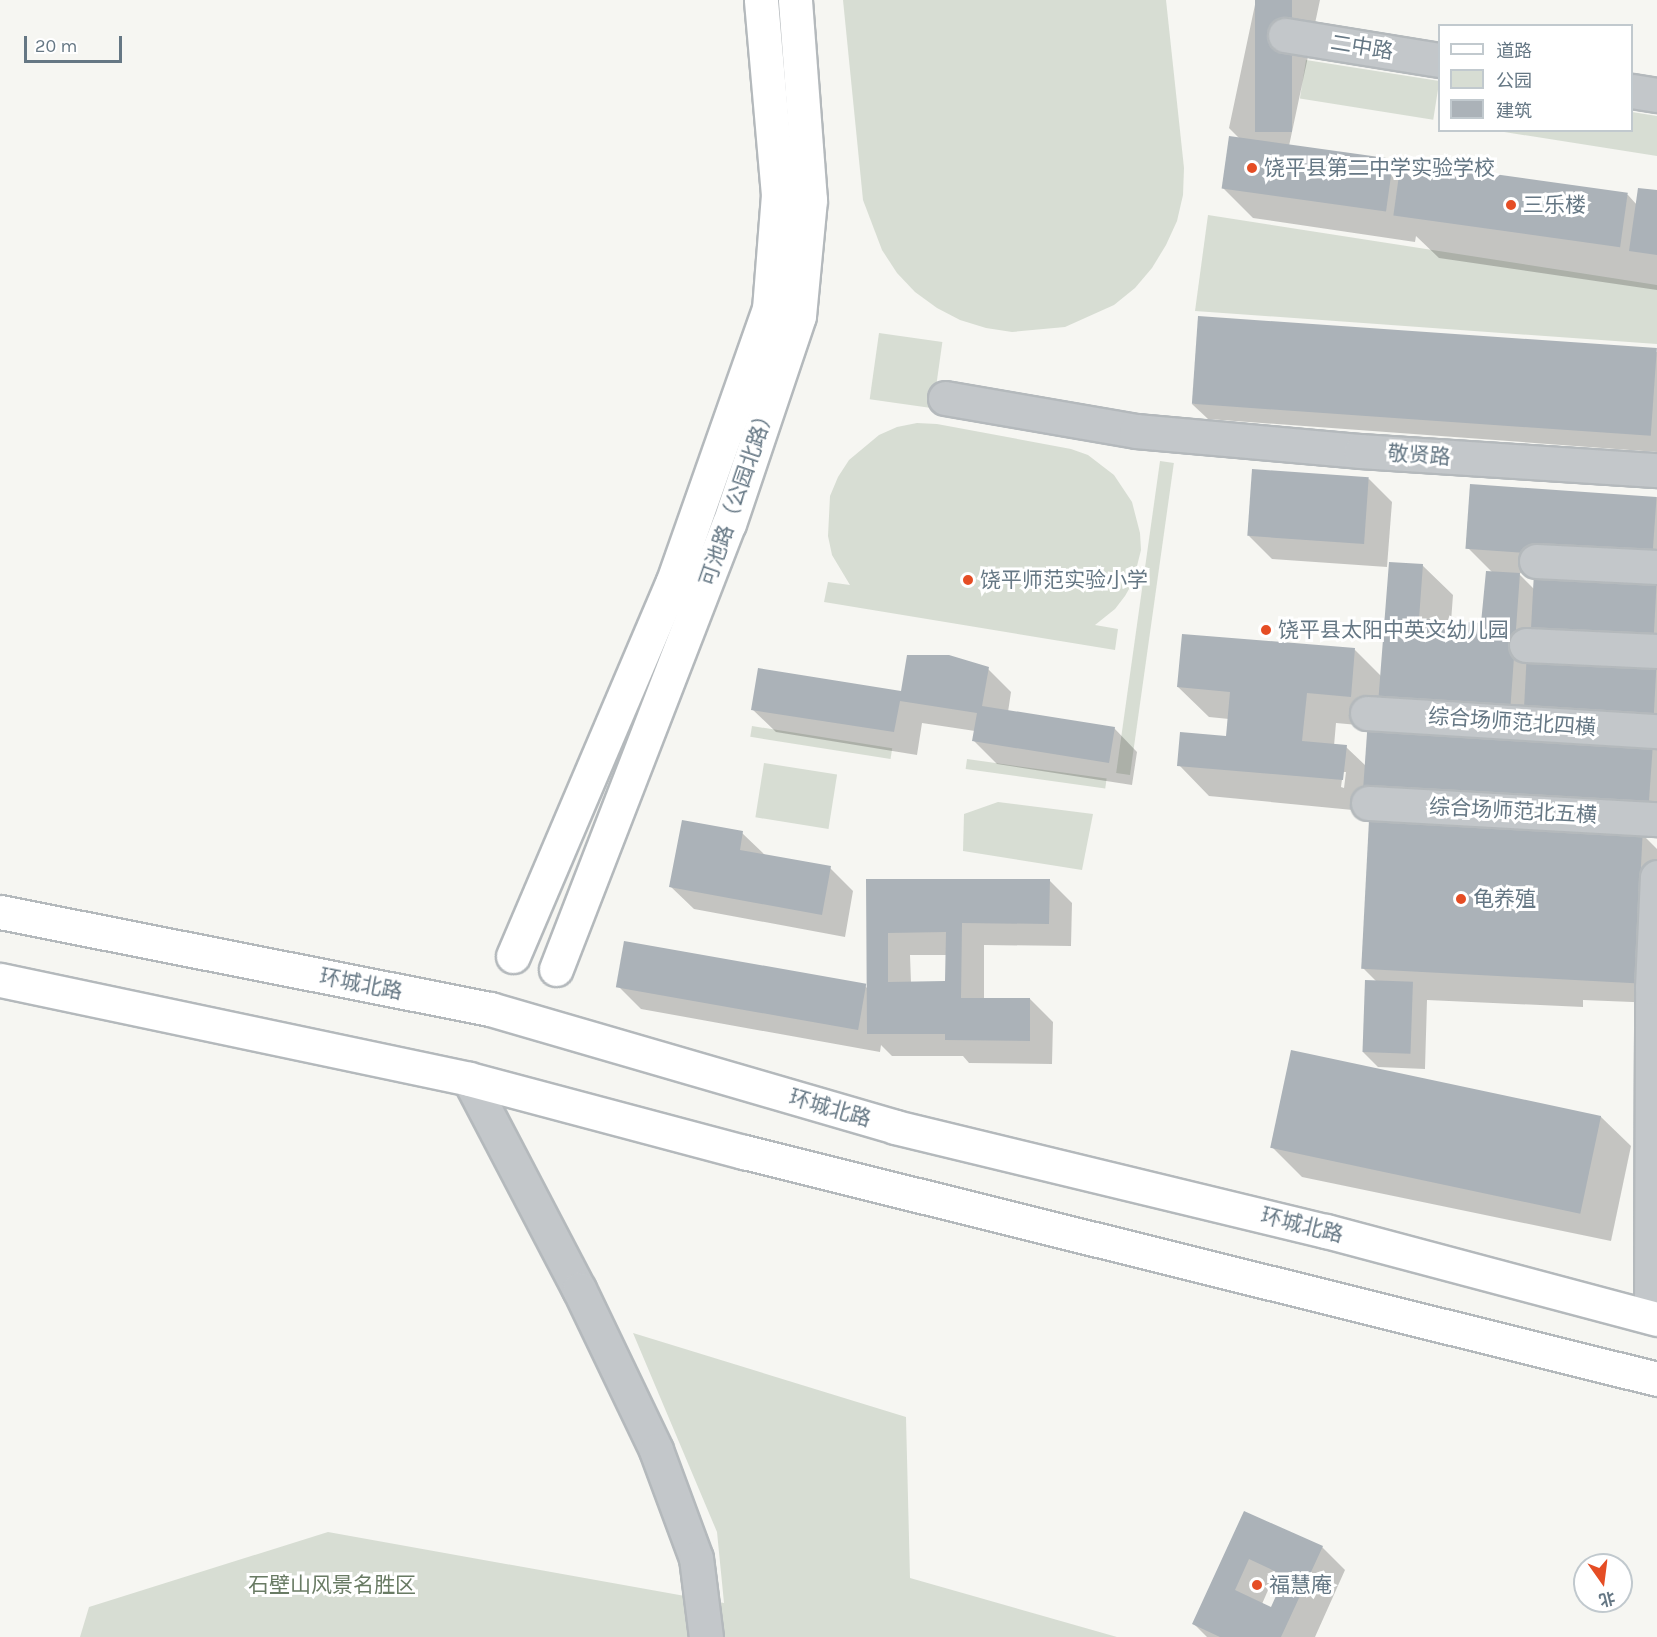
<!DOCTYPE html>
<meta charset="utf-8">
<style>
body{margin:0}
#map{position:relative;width:1657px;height:1637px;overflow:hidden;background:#f6f6f2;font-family:Karla,"Noto Sans SC",sans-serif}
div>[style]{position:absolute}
.green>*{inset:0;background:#d7ddd3;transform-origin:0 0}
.shadow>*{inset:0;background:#0003}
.building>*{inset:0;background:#abb2b8;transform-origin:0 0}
.roads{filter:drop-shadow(2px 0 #b4b9bc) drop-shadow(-2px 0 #b4b9bc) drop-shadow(0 2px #b4b9bc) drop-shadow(0 -2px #b4b9bc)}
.minor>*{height:33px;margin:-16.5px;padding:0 16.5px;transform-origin:16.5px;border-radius:16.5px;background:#c3c7ca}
.major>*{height:33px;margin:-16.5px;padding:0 16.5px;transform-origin:16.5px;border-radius:16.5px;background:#fff}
.dots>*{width:16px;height:16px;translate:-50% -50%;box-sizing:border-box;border:3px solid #fff;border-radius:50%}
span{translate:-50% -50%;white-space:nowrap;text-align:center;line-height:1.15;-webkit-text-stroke:6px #fff;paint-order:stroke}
.street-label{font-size:21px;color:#657784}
.poi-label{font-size:21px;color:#657784}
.left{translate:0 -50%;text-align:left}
.park-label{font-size:21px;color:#697b64}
.legend{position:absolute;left:1438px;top:24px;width:195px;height:108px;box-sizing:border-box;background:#fff;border:2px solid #c1c9ce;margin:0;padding:8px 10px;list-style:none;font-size:18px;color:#657784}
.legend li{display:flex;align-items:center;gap:12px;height:30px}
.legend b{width:30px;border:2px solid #c1c9ce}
.north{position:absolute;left:1573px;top:1553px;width:60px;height:60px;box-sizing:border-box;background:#fff;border:2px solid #c1c9ce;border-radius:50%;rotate:166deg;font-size:16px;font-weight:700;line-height:24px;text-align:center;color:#657784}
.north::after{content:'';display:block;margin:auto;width:21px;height:27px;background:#e54d24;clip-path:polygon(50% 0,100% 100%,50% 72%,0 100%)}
.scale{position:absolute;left:24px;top:36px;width:98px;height:27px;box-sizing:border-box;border:3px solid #657784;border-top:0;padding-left:8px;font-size:18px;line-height:21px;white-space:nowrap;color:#657784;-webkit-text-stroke:4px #fff;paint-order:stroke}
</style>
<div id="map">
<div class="green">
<i style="clip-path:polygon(843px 0,1166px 0,1184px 168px,1183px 195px,1177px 221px,1166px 245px,1152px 268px,1135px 288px,1114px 305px,1065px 327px,1012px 332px,986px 328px,960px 320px,937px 308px,915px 292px,897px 273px,882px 250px,863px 200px)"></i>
<i style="left:1306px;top:60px;width:135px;height:39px;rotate:9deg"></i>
<i style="clip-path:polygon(1632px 112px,1657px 116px,1657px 156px,1498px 131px,1632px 130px)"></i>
<i style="clip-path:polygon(1208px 215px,1657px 285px,1657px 344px,1195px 311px)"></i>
<i style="left:879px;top:333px;width:64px;height:67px;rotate:8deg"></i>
<i style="clip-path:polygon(917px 423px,937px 424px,1071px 449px,1088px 455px,1114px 475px,1132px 502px,1140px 533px,1141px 550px,1133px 582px,1125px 596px,1115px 609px,1095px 625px,1118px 629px,1115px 650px,824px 602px,828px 582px,850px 585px,832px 555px,828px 536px,830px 496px,838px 477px,849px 460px,879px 435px,897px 427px)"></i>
<i style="left:1160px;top:461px;width:14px;height:315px;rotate:8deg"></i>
<i style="left:752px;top:726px;width:142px;height:11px;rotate:9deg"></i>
<i style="left:967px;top:759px;width:141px;height:10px;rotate:8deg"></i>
<i style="left:764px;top:763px;width:74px;height:55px;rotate:9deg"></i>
<i style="clip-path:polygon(998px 802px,1093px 814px,1082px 870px,963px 851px,964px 814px)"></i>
<i style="clip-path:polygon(633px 1333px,906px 1417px,910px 1578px,1117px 1637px,80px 1637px,89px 1607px,328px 1532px,724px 1603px,717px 1532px)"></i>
</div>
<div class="shadow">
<i style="clip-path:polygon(1256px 0,1320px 0,1289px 146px,1392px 161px,1401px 171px,1628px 195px,1637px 205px,1657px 192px,1657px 290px,1439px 258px,1416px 236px,1415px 242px,1253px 218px,1222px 187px,1240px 139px,1229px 128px)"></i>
<i style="clip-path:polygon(1657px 352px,1657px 452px,1208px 419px,1192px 404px)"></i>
<i style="clip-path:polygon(1369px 479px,1392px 502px,1387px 567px,1272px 559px,1249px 536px)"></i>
<i style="clip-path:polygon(evenodd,1657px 497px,1657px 832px,1639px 831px,1657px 849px,1657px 1003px,1583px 1000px,1583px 1007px,1427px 1000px,1425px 1069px,1378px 1067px,1363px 1052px,1377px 982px,1363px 968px,1560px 830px,1209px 796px,1179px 765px,1228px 738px,1229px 719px,1209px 717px,1178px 687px,1355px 650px,1381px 676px,1422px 565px,1453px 595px,1451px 622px,1483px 625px,1492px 572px,1468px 548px,1657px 497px,1518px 573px,1535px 574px,1534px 589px,1518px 573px,1657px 497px,1336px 723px,1369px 726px,1366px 766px,1346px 747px,1334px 746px,1336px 723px,1657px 497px,1343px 772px,1346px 772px,1344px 788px,1341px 787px,1343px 772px)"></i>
<i style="clip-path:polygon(988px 669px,1011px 692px,1008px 712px,1114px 728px,1137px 752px,1132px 785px,997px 764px,974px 741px,975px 731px,922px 723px,917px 755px,776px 732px,752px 709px,903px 693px)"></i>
<i style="clip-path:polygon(742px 833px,766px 856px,830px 868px,853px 891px,845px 937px,694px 909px,670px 886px)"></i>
<i style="clip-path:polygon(evenodd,867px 880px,1049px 880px,1072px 903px,1071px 946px,984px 945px,984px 999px,1030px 999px,1053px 1022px,1052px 1064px,969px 1063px,963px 1056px,892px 1056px,881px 1045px,880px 1052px,641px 1009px,618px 986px,865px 986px,868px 989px,867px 880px,910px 955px,947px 955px,947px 982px,911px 983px,910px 955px)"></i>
<i style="clip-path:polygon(1600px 1116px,1631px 1146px,1611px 1241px,1302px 1177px,1272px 1147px)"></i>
<i style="clip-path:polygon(evenodd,1244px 1513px,1322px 1547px,1345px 1570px,1315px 1637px,1207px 1637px,1194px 1624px,1244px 1513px,1272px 1581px,1282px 1586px,1271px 1609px,1262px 1604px,1272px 1581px)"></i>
</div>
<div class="building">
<i style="left:1255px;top:0;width:37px;height:132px"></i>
<i style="left:1229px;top:136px;width:166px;height:53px;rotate:8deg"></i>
<i style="left:1401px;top:161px;width:229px;height:55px;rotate:8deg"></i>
<i style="clip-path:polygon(1638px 188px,1657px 190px,1657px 255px,1629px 251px)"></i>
<i style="left:1198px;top:316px;width:460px;height:88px;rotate:4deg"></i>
<i style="left:1252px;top:469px;width:117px;height:67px;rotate:4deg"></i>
<i style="left:1470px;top:484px;width:187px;height:65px;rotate:4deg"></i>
<i style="clip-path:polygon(1389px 562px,1423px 564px,1419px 619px,1481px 623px,1486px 571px,1520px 573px,1510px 713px,1378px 704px)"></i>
<i style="left:1534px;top:572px;width:123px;height:64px;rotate:3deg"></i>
<i style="clip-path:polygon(1182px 634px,1355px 648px,1351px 697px,1307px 693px,1302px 741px,1347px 745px,1343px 780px,1177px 766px,1180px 732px,1226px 736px,1230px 692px,1177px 687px)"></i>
<i style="left:1527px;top:651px;width:130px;height:64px;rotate:3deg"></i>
<i style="clip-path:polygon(907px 655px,949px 655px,989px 667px,982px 706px,1115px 727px,1109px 763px,972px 741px,977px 713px,900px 701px,894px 732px,751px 710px,758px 668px,901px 691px)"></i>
<i style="left:1368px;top:719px;width:286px;height:72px;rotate:4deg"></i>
<i style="clip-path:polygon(682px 820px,743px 831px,740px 850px,831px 866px,822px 915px,669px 887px)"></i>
<i style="left:1369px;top:820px;width:274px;height:149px;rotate:3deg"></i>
<i style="clip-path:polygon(evenodd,866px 879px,1050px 879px,1049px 924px,962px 923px,961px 998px,1030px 998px,1030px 1041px,945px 1040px,945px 1034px,867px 1034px,866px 879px,946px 932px,945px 981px,888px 982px,888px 933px,946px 932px)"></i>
<i style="left:624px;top:941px;width:246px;height:47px;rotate:10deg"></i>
<i style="left:1365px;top:980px;width:48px;height:72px;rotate:2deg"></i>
<i style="left:1291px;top:1050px;width:317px;height:100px;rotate:12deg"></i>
<i style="clip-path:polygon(evenodd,1244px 1511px,1323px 1546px,1281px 1637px,1220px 1637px,1192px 1624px,1244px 1511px,1249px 1559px,1285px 1576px,1271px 1607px,1235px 1590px,1249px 1559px)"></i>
</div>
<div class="roads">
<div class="minor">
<i style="left:1285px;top:35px;width:157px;rotate:9.2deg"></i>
<i style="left:1632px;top:91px;width:25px;rotate:9deg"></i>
<i style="left:945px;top:398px;width:194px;rotate:9.8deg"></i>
<i style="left:1136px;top:431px;width:226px;rotate:5.1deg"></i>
<i style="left:1361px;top:451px;width:297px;rotate:3.7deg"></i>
<i style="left:1536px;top:561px;width:121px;rotate:2.8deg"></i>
<i style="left:1526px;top:645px;width:131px;rotate:2.6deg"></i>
<i style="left:1367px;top:713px;width:291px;rotate:3.6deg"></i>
<i style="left:1368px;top:803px;width:289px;rotate:3.2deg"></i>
<i style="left:469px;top:1079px;width:237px;rotate:62.4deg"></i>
<i style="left:579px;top:1289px;width:178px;rotate:64.4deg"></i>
<i style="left:656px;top:1450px;width:115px;rotate:69.7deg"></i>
<i style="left:696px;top:1558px;width:80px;rotate:82.8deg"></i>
<i style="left:1651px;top:1317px;width:330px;rotate:-89.8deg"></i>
<i style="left:1652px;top:987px;width:110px;rotate:-87.4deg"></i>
</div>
<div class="major">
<i style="left:0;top:912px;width:500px;rotate:11.2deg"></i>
<i style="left:490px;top:1009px;width:422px;rotate:16.2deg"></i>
<i style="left:895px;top:1127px;width:443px;rotate:13.6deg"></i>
<i style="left:1326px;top:1231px;width:342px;rotate:14.9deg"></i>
<i style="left:513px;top:956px;width:405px;rotate:-66.9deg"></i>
<i style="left:672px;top:584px;width:292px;rotate:-70.6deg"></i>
<i style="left:769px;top:309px;width:114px;rotate:-85.5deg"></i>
<i style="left:778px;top:195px;width:196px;rotate:-95deg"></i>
<i style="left:556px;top:969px;width:477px;rotate:-68.8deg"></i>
<i style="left:729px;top:524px;width:219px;rotate:-71.4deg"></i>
<i style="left:799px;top:316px;width:117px;rotate:-84.6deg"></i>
<i style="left:810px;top:200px;width:201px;rotate:-94.3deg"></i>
<i style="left:0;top:980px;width:479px;rotate:11.9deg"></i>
<i style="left:469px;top:1079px;width:285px;rotate:14.9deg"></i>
<i style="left:744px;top:1152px;width:941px;rotate:13.96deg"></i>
</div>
</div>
<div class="dots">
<i style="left:1252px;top:168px;background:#e54d24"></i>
<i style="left:1511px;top:205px;background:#e54d24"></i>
<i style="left:968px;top:580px;background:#e54d24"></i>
<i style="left:1266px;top:630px;background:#e54d24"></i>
<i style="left:1461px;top:899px;background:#e54d24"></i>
<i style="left:1257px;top:1585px;background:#e54d24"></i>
</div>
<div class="street-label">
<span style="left:1362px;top:47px;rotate:9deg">二中路</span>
<span style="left:1419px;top:455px;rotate:4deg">敬贤路</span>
<span style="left:737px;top:496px;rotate:-71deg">可池路（公园北路）</span>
<span style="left:1512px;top:722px;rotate:4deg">综合场师范北四横</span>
<span style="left:1513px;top:811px;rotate:3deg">综合场师范北五横</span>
<span style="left:361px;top:984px;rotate:11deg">环城北路</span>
<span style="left:830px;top:1108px;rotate:16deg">环城北路</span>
<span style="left:1302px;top:1225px;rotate:14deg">环城北路</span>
</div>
<div class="poi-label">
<span class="left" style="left:1264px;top:168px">饶平县第二中学实验学校</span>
<span class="left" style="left:1523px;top:205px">三乐楼</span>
<span class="left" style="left:980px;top:580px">饶平师范实验小学</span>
<span class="left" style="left:1278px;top:630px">饶平县太阳中英文幼儿园</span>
<span class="left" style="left:1473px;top:899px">龟养殖</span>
<span class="left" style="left:1269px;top:1585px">福慧庵</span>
</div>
<div class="park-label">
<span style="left:332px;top:1585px">石壁山风景名胜区</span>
</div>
<ul class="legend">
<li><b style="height:8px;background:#fff"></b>道路</li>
<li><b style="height:16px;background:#d7ddd3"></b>公园</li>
<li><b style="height:16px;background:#abb2b8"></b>建筑</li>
</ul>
<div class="north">北</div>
<div class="scale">20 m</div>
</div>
